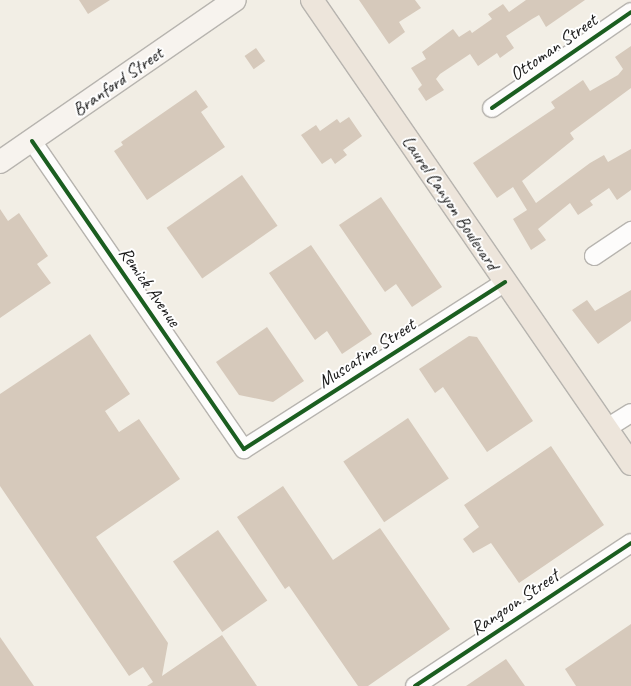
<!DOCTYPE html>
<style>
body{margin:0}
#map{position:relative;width:631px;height:686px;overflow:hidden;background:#f2eee5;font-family:Caveat,sans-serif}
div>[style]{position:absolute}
.building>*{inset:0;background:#d6c9bb;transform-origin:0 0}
.roads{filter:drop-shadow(1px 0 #b7b4af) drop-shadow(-1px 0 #b7b4af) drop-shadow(0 1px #b7b4af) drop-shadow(0 -1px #b7b4af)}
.street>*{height:18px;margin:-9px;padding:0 9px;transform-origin:9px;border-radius:9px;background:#fdfcfb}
.secondary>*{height:22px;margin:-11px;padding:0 11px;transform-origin:11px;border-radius:11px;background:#f7f3ee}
.primary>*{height:22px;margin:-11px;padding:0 11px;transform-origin:11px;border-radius:11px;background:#ede5db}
.cycleway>*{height:4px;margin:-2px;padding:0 2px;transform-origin:2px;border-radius:2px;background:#1b5e20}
span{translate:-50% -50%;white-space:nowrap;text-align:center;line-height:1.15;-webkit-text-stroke:4px #fff;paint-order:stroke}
.street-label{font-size:19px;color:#1c1c1c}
</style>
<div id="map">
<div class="building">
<i style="clip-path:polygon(79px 0,110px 0,88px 14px)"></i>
<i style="clip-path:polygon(359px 0,415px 0,421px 8px,399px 22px,405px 32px,389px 44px)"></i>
<i style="clip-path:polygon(526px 0,585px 0,546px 27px,539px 15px,532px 19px,506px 36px,514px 48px,500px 58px,497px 53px,478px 66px,470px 54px,440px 74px,436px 79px,444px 90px,426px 101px,418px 89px,422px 85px,411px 68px,426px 59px,422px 52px,453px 29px,459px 37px,470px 30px,472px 33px,492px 19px,488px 14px,503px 4px,509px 12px)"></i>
<i style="clip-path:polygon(631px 46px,631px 88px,570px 133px,574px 139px,522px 181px,536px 203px,590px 163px,604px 155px,608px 162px,631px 149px,631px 190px,617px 200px,609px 188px,590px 201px,593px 205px,578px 215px,570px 203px,538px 229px,546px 240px,531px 250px,513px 219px,527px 210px,513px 187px,497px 198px,473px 163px,555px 108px,551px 102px,583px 80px,590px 91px,618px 75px,623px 69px,615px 57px)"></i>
<i style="left:256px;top:48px;width:16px;height:14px;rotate:55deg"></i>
<i style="clip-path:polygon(196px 90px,208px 107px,201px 112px,225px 147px,147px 200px,114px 151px,123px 145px,121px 142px)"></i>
<i style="clip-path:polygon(349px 117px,362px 136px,343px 150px,347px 155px,335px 164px,331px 158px,322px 164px,301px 135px,316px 125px,320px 131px,337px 119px,340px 123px)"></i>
<i style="left:242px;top:175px;width:62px;height:92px;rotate:55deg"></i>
<i style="clip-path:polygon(381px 197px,442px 287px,412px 307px,396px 284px,385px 292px,339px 225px)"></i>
<i style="clip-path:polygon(0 209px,8px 221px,19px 213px,48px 256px,37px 264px,51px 283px,0 318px)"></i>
<i style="clip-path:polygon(311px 245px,372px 334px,342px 354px,327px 331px,315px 340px,269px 273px)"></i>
<i style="clip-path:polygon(631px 290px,631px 321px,598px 344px,572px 310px,587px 300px,595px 311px)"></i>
<i style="clip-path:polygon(267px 327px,304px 381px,273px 402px,239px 395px,216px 362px)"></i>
<i style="clip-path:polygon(90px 334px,130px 394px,105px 411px,119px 432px,139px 419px,180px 479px,96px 537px,168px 643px,162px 676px,222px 635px,257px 686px,147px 686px,153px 682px,143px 667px,129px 676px,0 486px,0 394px)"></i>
<i style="clip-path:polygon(469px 336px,477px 337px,533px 421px,487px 452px,443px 387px,435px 393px,419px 369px)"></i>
<i style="left:408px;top:418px;width:73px;height:78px;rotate:56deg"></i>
<i style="clip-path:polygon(551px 446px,604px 525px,519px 583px,491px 543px,473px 553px,463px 539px,479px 527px,464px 505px)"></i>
<i style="clip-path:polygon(283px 486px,333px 560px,380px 528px,450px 629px,368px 686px,358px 686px,289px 586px,285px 589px,237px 517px)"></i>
<i style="left:218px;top:530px;width:86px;height:55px;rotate:55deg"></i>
<i style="clip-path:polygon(631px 624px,631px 686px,576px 686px,565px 669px)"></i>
<i style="clip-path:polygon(0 637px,34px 686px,0 686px)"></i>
<i style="clip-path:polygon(506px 659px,525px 686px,466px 686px)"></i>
</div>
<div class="roads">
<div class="street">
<i style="left:492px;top:108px;width:169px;rotate:-34.6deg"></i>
<i style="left:32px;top:141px;width:374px;rotate:55.5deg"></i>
<i style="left:244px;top:449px;width:310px;rotate:-32.6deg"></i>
<i style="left:594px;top:256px;width:45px;rotate:-34deg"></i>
<i style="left:607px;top:428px;width:28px;rotate:-32deg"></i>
<i style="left:415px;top:686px;width:259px;rotate:-33.5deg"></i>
</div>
<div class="secondary">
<i style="left:0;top:162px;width:285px;rotate:-34.6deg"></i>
</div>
<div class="primary">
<i style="left:312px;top:0;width:563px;rotate:55.49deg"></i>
</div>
</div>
<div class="cycleway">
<i style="left:492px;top:108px;width:169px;rotate:-34.6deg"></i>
<i style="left:32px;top:141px;width:374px;rotate:55.5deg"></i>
<i style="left:244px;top:449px;width:310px;rotate:-32.6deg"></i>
<i style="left:415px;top:686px;width:259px;rotate:-33.5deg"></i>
</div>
<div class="street-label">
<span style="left:554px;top:48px;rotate:-35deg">Ottoman Street</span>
<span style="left:118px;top:82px;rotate:-35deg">Branford Street</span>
<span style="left:450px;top:203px;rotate:56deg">Laurel Canyon Boulevard</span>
<span style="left:149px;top:287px;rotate:55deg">Remick Avenue</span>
<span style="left:367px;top:354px;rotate:-33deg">Muscatine Street</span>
<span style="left:515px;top:603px;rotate:-34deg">Rangoon Street</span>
</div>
</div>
